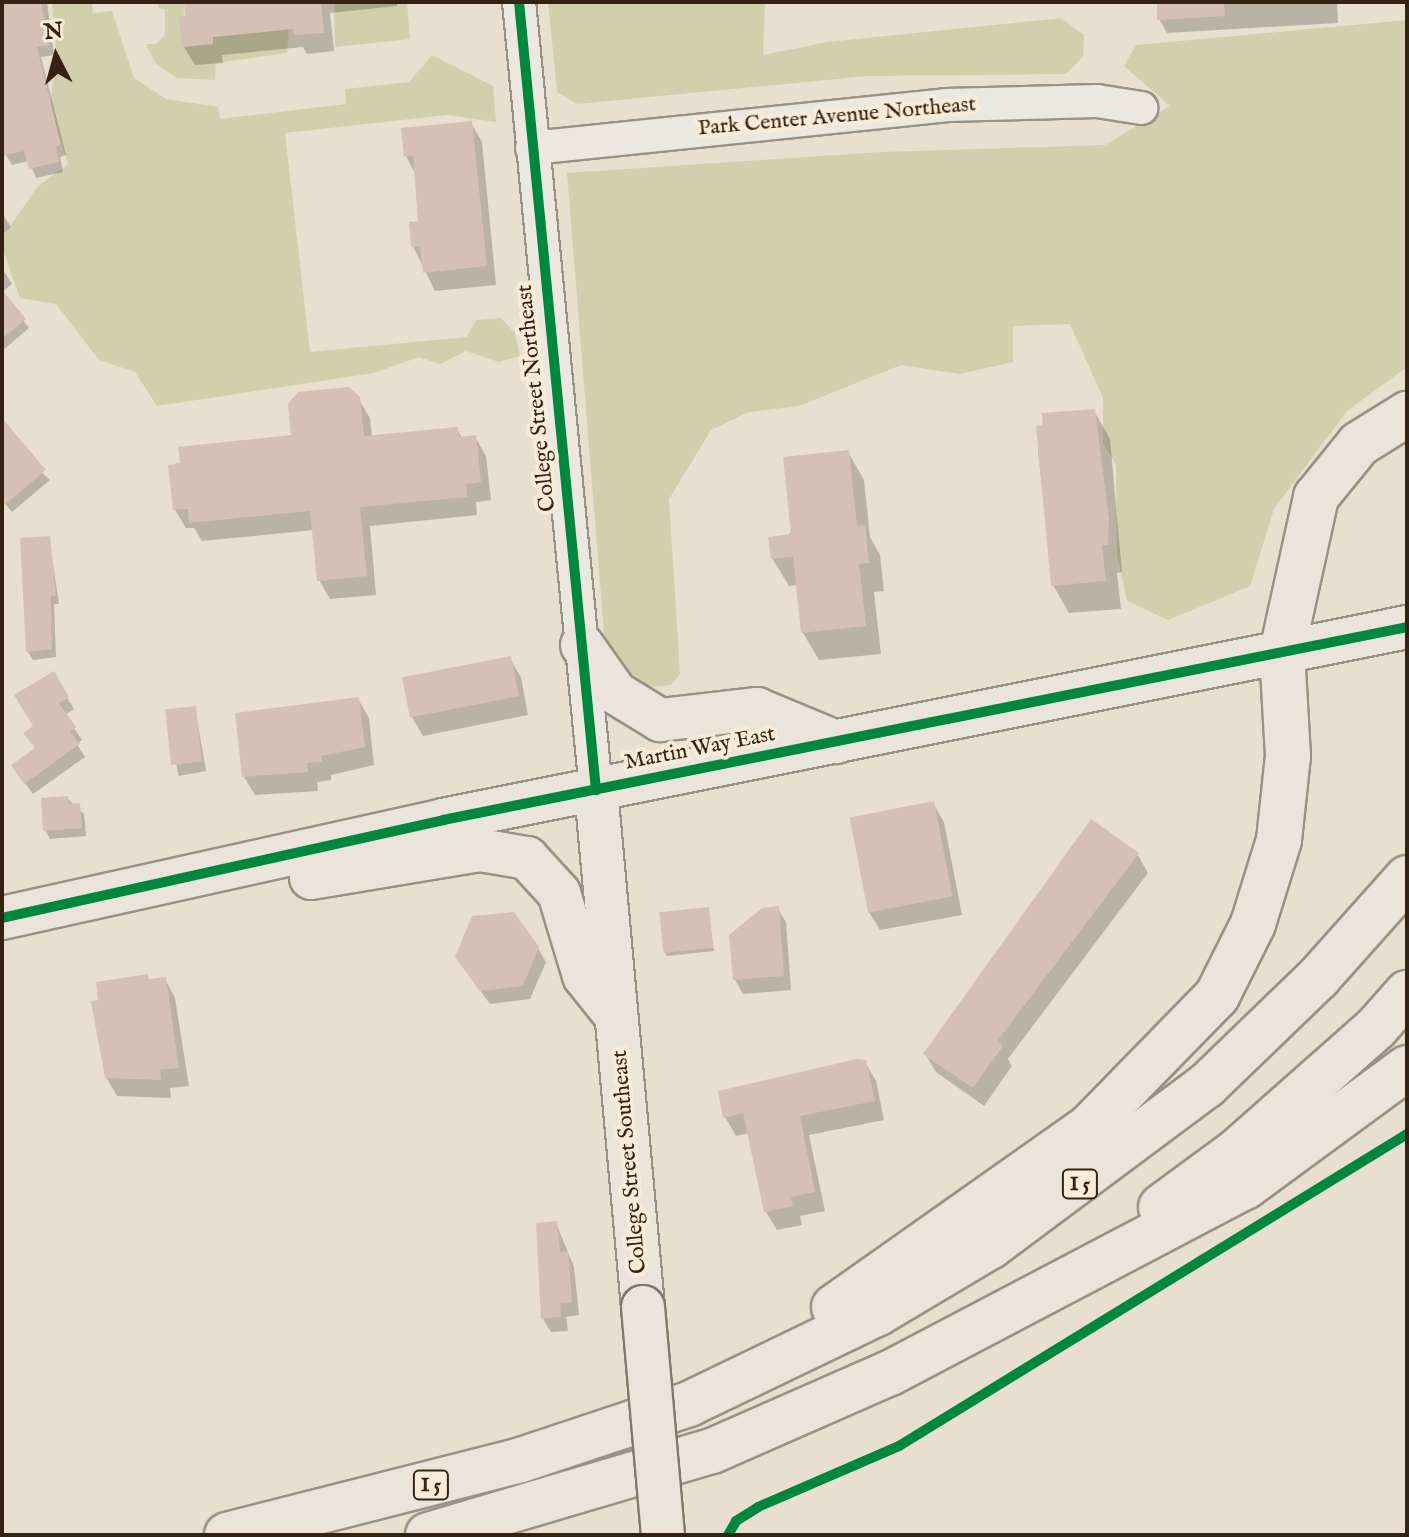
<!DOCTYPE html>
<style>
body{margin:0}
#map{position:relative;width:1409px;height:1537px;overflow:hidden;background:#e9dfce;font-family:"IM FELL English",serif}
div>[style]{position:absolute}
.green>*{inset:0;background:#d2cfac}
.shadow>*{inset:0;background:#0003;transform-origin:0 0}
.building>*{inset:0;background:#d4c1b4;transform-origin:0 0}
.roads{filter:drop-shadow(2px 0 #999186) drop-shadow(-2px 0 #999186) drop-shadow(0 2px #999186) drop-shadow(0 -2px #999186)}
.minor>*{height:32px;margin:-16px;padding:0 16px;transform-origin:16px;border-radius:16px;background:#ede8df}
.major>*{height:42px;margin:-21px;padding:0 21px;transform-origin:21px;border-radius:21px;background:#eae4da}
.highway>*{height:44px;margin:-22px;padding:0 22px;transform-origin:22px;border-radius:22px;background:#eae4da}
.bridges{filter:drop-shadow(2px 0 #7f786d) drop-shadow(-2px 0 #7f786d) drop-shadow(0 2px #7f786d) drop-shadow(0 -2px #7f786d)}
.major-bridge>*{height:42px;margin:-21px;padding:0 21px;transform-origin:21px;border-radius:21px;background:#eae4da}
.cycleway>*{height:10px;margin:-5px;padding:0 5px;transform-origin:5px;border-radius:5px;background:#00873e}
span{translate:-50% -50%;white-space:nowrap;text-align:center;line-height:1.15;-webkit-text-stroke:8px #f8ecd8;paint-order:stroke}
.shield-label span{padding:2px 6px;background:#f8ecd8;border:2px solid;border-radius:6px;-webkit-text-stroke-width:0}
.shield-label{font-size:20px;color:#342213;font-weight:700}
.street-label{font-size:22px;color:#342213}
.frame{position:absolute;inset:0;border:4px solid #342213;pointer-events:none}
.north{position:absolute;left:16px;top:16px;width:80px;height:80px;-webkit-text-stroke:6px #f8ecd8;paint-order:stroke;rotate:354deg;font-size:22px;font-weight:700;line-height:32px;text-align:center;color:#342213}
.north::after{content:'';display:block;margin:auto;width:28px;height:36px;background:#342213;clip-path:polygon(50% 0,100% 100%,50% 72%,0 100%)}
</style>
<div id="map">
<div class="green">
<i style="clip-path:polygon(52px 2px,92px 2px,93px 13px,112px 11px,134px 78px,166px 99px,218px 107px,220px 119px,346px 104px,345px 89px,409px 82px,432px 55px,493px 86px,496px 122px,447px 115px,285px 133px,310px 352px,467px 337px,476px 320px,501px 318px,515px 333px,520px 356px,499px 362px,466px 351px,440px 364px,419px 357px,374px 373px,157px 406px,135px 372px,99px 360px,56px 304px,20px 298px,2px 247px,2px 238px,38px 186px,68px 164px,50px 108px,56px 51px)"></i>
<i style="clip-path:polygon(158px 2px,184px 2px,183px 47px,213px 44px,213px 37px,289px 29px,287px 53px,216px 63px,215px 80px,177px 78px,156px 64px,146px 44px,156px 44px,165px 35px,165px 9px,158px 8px)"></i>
<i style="clip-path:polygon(334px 2px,407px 2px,410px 39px,335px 47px)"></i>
<i style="clip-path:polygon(548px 2px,765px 2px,763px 55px,828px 42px,1061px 18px,1084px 35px,1083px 57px,1066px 74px,868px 76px,577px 104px,557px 92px)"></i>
<i style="clip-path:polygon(1407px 20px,1407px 367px,1347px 411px,1274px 509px,1250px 586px,1168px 620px,1127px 601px,1117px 555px,1116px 465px,1103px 443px,1103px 398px,1070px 324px,1013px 326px,1013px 362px,960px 374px,901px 365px,799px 406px,749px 412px,711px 430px,669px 499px,680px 674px,671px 685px,629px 689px,606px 658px,567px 173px,881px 152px,1105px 145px,1170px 106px,1124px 66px,1136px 45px)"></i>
</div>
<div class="shadow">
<i style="clip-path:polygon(2px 2px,47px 2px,54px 55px,41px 57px,66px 155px,60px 157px,63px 172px,36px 178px,29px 161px,12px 165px,6px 155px)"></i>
<i style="clip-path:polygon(186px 2px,397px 2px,397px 6px,330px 13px,334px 51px,307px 54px,303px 47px,222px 55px,223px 63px,195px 65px,184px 47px)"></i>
<i style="clip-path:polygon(1159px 2px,1337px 2px,1338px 23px,1167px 33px,1159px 19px)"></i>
<i style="clip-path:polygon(471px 123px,482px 142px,496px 285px,435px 291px,413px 246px,420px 222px,416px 175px,406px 156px)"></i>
<i style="clip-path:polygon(2px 213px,11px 227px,2px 236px)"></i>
<i style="clip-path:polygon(2px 268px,12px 284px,2px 292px)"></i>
<i style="clip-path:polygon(2px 293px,29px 328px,2px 351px)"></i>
<i style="clip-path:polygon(358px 398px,370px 418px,372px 437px,457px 429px,462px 438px,475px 437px,486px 456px,491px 500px,476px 502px,477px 515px,370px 526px,376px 595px,330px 599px,319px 580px,314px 530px,202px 541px,194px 528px,186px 528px,175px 510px)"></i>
<i style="clip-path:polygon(1094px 411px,1110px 439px,1122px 572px,1117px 573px,1121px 609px,1069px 613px,1053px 585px,1038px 451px,1044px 415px)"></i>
<i style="clip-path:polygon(2px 436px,50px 480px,12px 512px,2px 500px)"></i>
<i style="clip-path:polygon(848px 452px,864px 480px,870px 537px,880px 555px,884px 591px,874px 592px,881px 654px,819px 660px,803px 633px,798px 585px,789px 586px,772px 558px)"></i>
<i style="clip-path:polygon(49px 538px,59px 604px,54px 604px,56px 657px,33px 660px,28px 652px)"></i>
<i style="clip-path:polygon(510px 659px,521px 677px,528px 715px,423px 736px,412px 717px)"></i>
<i style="clip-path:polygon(53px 674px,74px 709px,65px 715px,82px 740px,77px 744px,85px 757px,33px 794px,21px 778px,36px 750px,26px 734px,35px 727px)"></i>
<i style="clip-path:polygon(358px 699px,369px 718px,374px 765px,331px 775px,331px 780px,317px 782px,318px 791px,255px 795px,244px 777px)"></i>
<i style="left:195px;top:708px;width:64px;height:28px;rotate:80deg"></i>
<i style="clip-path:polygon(67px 798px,84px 814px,86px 836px,50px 839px,45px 830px)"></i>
<i style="clip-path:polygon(933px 803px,944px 822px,962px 915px,880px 930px,869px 912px)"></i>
<i style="clip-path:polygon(1138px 855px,1148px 873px,1008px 1059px,1012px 1066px,984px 1106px,936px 1072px,925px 1054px)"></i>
<i style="clip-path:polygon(708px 909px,714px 951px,667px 956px,665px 952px)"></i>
<i style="clip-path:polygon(778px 909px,786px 922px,791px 990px,743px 994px,735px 980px)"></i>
<i style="clip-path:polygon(538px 948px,546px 962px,530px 999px,490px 1004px,466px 971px)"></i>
<i style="clip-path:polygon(165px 979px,175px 998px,189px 1086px,170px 1088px,171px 1098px,117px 1096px,106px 1077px,150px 981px)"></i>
<i style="clip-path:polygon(865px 1062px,876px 1081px,884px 1120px,809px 1135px,825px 1211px,800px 1216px,802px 1225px,777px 1230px,766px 1212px,749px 1133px,736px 1136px,725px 1117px)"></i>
<i style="clip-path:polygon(556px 1223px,574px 1267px,579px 1315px,566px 1317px,568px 1331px,551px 1332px,543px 1319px)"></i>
</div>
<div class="building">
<i style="clip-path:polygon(2px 2px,41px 2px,49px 45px,37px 47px,61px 145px,56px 147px,59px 162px,29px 169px,24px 151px,2px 156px)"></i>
<i style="clip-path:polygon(184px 2px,321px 2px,324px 33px,294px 35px,293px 29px,213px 37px,213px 44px,182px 47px,179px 16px,185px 16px)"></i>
<i style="clip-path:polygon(1157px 2px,1224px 2px,1225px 16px,1157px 20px)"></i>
<i style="clip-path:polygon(472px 121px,487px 266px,423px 273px,420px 246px,411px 247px,409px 222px,418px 221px,413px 156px,404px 157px,401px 128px)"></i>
<i style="clip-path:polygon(2px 290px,26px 319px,2px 339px)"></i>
<i style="clip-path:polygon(349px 387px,360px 397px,364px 436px,458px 427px,459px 437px,476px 435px,481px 482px,466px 484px,467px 497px,360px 507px,367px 576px,317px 581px,310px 511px,189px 523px,188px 509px,173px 510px,168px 465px,180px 463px,178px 447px,291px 435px,288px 404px,298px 392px)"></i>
<i style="clip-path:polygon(1095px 409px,1109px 519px,1108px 545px,1102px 545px,1106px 581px,1051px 586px,1036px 426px,1043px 425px,1042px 413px)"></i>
<i style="clip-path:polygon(2px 418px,46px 470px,2px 507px)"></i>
<i style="clip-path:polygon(849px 450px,857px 526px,865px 525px,869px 563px,859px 564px,866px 626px,801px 633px,793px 557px,771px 559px,768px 537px,791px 534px,783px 457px)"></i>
<i style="clip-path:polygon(50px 536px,56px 596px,51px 596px,52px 649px,26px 652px,20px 538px)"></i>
<i style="left:511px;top:656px;width:41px;height:111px;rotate:79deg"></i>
<i style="clip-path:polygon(54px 671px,69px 697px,59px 703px,76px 727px,70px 732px,80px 744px,24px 784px,11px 765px,35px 748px,23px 733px,33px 726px,14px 695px)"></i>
<i style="clip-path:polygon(359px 697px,365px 747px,321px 756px,322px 762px,307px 763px,308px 772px,242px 777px,235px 713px)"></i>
<i style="left:196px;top:706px;width:56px;height:31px;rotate:84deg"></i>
<i style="clip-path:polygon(68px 796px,68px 804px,80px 803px,82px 828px,43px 831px,41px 798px)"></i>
<i style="left:934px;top:801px;width:97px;height:86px;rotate:79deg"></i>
<i style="clip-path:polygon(1091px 819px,1139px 853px,998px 1040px,1003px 1046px,973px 1088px,923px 1054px)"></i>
<i style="clip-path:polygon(779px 906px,784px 976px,733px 980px,729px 935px,762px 908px)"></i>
<i style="left:709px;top:907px;width:41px;height:50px;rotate:84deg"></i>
<i style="clip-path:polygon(514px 912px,539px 947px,523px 986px,480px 991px,455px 957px,472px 916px)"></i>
<i style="clip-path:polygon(148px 974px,149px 979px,166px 977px,179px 1068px,160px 1070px,161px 1080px,105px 1078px,91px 1001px,98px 1000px,96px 982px)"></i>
<i style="clip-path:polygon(857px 1059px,866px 1060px,875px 1101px,800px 1116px,815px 1192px,791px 1197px,793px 1206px,764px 1212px,743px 1113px,723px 1118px,718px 1091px)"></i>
<i style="clip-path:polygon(557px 1221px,560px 1252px,568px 1251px,572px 1302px,560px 1303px,561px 1317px,541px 1319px,536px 1223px)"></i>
</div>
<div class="roads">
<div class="minor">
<i style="left:519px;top:2px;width:792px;rotate:84.42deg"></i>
<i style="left:532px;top:148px;width:416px;rotate:-5.9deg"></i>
<i style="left:946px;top:105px;width:151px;rotate:-1.5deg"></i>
<i style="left:1097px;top:101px;width:45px;rotate:9deg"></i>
</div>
<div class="major">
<i style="left:582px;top:645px;width:59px;rotate:54.7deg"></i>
<i style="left:616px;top:693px;width:52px;rotate:31.5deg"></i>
<i style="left:660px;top:720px;width:98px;rotate:-6.5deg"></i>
<i style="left:757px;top:709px;width:86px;rotate:22.7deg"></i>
<i style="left:596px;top:790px;width:519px;rotate:84.81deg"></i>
<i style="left:311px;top:878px;width:171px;rotate:-9.4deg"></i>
<i style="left:480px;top:850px;width:48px;rotate:9.7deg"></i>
<i style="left:527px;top:858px;width:47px;rotate:47.6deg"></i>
<i style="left:559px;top:893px;width:87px;rotate:73.2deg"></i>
<i style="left:584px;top:976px;width:51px;rotate:51.3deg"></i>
<i style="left:2px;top:918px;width:452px;rotate:-12.5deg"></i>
<i style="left:443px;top:820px;width:983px;rotate:-11.32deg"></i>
</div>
<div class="highway">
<i style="left:1161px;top:1207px;width:94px;rotate:-36.4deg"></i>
<i style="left:1237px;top:1151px;width:186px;rotate:-41.5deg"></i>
<i style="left:1376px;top:1028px;width:47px;rotate:-48.5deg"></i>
<i style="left:834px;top:1307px;width:311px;rotate:-35.2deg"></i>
<i style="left:1088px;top:1128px;width:185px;rotate:-45.7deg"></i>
<i style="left:1217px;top:996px;width:80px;rotate:-63.4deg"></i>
<i style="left:1253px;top:924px;width:88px;rotate:-72.8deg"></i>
<i style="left:1279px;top:840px;width:84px;rotate:-83.9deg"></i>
<i style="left:1288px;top:756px;width:104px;rotate:-93.3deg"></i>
<i style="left:1282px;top:652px;width:159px;rotate:-77.6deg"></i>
<i style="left:1316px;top:497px;width:68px;rotate:-50.9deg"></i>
<i style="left:1359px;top:444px;width:57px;rotate:-32deg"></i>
<i style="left:227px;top:1535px;width:303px;rotate:-14.3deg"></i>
<i style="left:521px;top:1460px;width:177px;rotate:-18.4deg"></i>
<i style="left:689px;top:1404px;width:210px;rotate:-25.7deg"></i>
<i style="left:878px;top:1313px;width:131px;rotate:-30.7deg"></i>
<i style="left:991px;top:1246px;width:268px;rotate:-36.7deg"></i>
<i style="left:1206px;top:1086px;width:156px;rotate:-44deg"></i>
<i style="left:1318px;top:978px;width:134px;rotate:-48.3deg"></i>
<i style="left:428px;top:1535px;width:296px;rotate:-16.5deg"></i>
<i style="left:712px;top:1451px;width:194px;rotate:-23.7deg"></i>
<i style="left:890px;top:1373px;width:401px;rotate:-27.7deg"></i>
<i style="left:1245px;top:1187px;width:201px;rotate:-36.3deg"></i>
</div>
</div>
<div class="bridges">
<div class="major-bridge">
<i style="left:643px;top:1307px;width:229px;rotate:85deg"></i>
</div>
</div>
<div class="cycleway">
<i style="left:519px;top:2px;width:792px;rotate:84.42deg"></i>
<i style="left:2px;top:918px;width:452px;rotate:-12.5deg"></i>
<i style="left:443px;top:820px;width:983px;rotate:-11.32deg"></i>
<i style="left:728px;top:1535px;width:16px;rotate:-60deg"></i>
<i style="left:736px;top:1521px;width:26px;rotate:-32deg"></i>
<i style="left:758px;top:1507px;width:154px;rotate:-23.4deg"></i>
<i style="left:899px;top:1446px;width:596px;rotate:-31.56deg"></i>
</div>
<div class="shield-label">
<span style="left:1080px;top:1184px">I 5</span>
<span style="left:431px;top:1485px">I 5</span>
</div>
<div class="street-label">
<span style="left:837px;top:117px;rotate:-5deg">Park Center Avenue Northeast</span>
<span style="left:537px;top:398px;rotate:-96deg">College Street Northeast</span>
<span style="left:700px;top:749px;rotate:-11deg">Martin Way East</span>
<span style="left:630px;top:1162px;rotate:-95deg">College Street Southeast</span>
</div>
<div class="frame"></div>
<div class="north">N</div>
</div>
